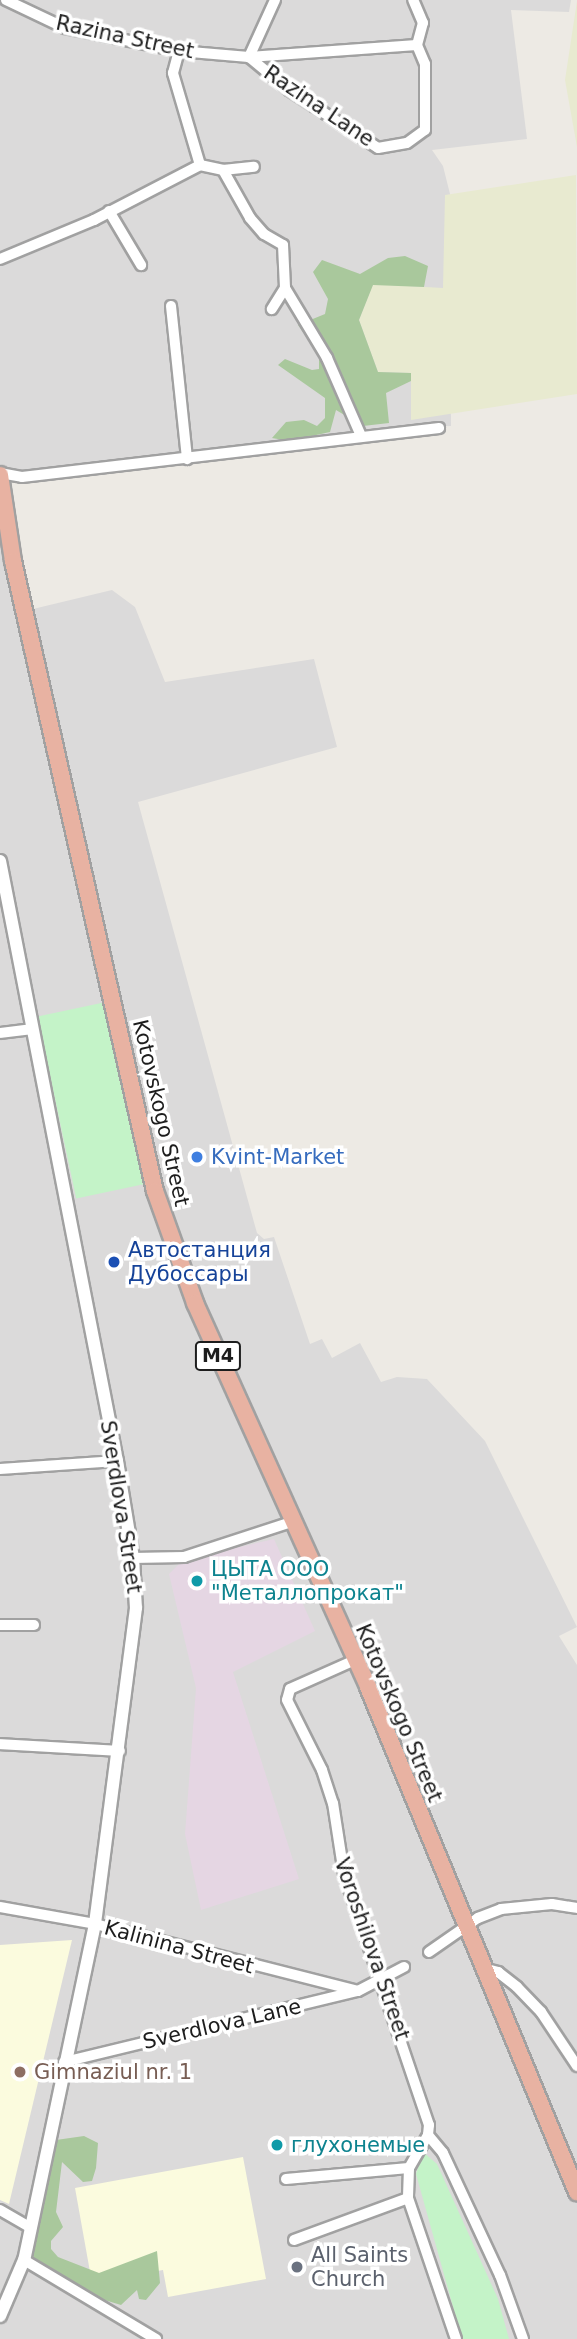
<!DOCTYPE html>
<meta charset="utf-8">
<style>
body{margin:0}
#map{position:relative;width:577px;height:2339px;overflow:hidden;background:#edeae4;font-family:"DejaVu Sans",sans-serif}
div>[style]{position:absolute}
.residential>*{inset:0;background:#dbdada}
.industrial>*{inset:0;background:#e5d6e3}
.education>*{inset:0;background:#fbfbde}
.farmland>*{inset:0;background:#e8ead0}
.forest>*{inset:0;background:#a9c89c}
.park>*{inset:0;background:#c4f3c8;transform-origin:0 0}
.roads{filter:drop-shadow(2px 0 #a1a1a1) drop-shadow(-2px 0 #a1a1a1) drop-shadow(0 2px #a1a1a1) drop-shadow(0 -2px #a1a1a1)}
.minor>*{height:10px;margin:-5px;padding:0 5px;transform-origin:5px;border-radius:5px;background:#fff}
.tertiary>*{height:12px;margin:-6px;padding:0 6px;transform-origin:6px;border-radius:6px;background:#fff}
.trunk>*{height:16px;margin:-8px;padding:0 8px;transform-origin:8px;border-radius:8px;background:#e8b2a2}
.dots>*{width:19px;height:19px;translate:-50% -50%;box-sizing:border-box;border:4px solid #fff;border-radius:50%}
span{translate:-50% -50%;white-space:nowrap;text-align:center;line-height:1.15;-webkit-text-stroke:7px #fff;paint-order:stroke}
.shield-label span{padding:2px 5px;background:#fff;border:2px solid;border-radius:5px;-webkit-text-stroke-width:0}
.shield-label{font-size:19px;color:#1d1d1d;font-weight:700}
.street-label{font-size:21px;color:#1d1d1d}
.shop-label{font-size:21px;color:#366cbe}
.left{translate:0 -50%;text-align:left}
.transit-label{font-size:21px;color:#164399}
.culture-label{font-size:21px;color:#0d838f}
.education-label{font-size:21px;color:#785e54}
.worship-label{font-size:21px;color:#5b616d}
</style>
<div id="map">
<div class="residential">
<i style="clip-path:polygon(0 0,571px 0,569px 12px,511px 10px,527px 139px,432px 150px,443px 166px,450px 194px,451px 426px,390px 428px,192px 461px,5px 481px,33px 609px,112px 590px,135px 607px,165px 682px,314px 659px,337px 747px,138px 802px,257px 1233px,264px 1239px,274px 1237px,310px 1344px,322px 1339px,332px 1358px,360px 1343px,381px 1382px,397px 1377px,427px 1379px,485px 1441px,577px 1627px,559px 1636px,577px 1665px,577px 2339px,0 2339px)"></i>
</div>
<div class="industrial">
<i style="clip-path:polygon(274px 1539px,315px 1631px,233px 1672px,299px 1879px,201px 1910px,185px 1834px,196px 1688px,169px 1574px,183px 1560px)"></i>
</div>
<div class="education">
<i style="clip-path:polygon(72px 1940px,9px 2204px,0 2200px,0 1945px)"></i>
<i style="clip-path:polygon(243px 2157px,266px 2279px,168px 2297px,163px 2270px,92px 2283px,75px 2188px)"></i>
</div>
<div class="farmland">
<i style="clip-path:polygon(577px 1px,577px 147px,565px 80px)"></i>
<i style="clip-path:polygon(576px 175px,577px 394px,411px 420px,411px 373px,378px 372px,359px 320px,373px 284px,443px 288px,445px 195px)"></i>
</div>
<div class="forest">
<i style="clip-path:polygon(405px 256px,428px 266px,424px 287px,373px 285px,359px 320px,378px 372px,411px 373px,411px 381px,386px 393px,389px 423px,363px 426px,336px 410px,330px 432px,289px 441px,272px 438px,286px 422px,304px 420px,317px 426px,325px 418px,325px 398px,278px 365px,285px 359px,312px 370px,319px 369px,319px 337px,303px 332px,298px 325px,325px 314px,328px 299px,313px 272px,322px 260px,360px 274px,388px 258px)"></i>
<i style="clip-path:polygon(84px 2136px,98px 2143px,96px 2168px,92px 2181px,83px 2182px,62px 2162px,56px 2212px,63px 2227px,51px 2241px,51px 2249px,58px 2257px,99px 2273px,157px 2251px,160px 2283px,146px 2300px,139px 2299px,137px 2290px,121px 2305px,98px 2298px,34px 2261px,32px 2250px,56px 2140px)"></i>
</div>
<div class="park">
<i style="left:106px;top:1002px;width:186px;height:70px;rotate:78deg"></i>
<i style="clip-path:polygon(423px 2152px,437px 2164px,498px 2299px,509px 2339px,462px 2339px,416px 2174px)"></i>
</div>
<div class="roads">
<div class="minor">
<i style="left:6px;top:0;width:65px;rotate:25.4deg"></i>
<i style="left:65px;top:28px;width:116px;rotate:11.4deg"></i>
<i style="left:179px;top:51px;width:70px;rotate:4.9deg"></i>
<i style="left:249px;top:57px;width:168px;rotate:-4.1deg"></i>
<i style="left:417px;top:45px;width:23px;rotate:-75deg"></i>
<i style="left:423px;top:23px;width:25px;rotate:-113deg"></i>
<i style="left:275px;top:0;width:63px;rotate:114.5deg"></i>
<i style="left:249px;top:57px;width:52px;rotate:39.5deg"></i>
<i style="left:289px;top:90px;width:106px;rotate:33.1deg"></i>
<i style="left:378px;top:148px;width:29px;rotate:-10deg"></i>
<i style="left:407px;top:143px;width:22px;rotate:-36deg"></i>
<i style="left:425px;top:130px;width:66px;rotate:-90deg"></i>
<i style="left:425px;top:64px;width:21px;rotate:-113deg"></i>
<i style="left:200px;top:165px;width:24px;rotate:12deg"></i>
<i style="left:223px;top:170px;width:55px;rotate:60.6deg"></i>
<i style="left:250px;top:218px;width:21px;rotate:49deg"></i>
<i style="left:264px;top:234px;width:22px;rotate:30deg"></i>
<i style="left:283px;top:245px;width:43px;rotate:87.3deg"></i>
<i style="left:285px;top:288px;width:25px;rotate:122deg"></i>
<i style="left:223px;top:170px;width:31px;rotate:-6deg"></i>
<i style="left:109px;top:211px;width:63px;rotate:59.3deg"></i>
<i style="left:0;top:259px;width:102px;rotate:-22.5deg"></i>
<i style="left:94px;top:220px;width:119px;rotate:-27.4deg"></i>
<i style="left:200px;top:165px;width:96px;rotate:-106.4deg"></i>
<i style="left:173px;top:73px;width:23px;rotate:-75deg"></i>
<i style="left:285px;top:288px;width:82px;rotate:59deg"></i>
<i style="left:327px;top:358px;width:85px;rotate:66.4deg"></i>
<i style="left:171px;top:306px;width:154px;rotate:84deg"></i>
<i style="left:0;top:473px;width:22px;rotate:10deg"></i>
<i style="left:22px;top:477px;width:420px;rotate:-6.7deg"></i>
<i style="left:0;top:1033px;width:32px;rotate:-7deg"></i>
<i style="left:0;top:1469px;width:117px;rotate:-3.9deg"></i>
<i style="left:133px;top:1558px;width:51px;rotate:-1.1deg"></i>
<i style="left:184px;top:1557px;width:113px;rotate:-18.1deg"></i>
<i style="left:0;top:1625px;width:34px"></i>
<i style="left:355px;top:1660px;width:71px;rotate:156deg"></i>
<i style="left:290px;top:1689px;width:11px;rotate:105deg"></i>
<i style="left:287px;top:1700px;width:78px;rotate:63.4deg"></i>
<i style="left:322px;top:1770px;width:35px;rotate:72deg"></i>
<i style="left:333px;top:1803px;width:72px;rotate:81.2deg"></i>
<i style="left:344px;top:1874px;width:265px;rotate:71.3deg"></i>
<i style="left:429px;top:2125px;width:10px;rotate:96deg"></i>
<i style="left:428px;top:2135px;width:38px;rotate:120deg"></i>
<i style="left:409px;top:2168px;width:30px;rotate:92deg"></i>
<i style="left:408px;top:2198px;width:149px;rotate:71.2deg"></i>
<i style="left:0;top:1744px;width:120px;rotate:3.3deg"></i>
<i style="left:0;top:1907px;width:97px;rotate:10.1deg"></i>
<i style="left:95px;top:1924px;width:271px;rotate:14.3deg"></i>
<i style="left:429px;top:1952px;width:60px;rotate:-34.8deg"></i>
<i style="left:478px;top:1918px;width:25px;rotate:-21deg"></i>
<i style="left:501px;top:1909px;width:51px;rotate:-5.6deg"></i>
<i style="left:552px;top:1904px;width:25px;rotate:9deg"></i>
<i style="left:483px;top:1968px;width:16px;rotate:15deg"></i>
<i style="left:498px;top:1972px;width:24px;rotate:38deg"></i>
<i style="left:517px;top:1987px;width:35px;rotate:46deg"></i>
<i style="left:541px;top:2012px;width:65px;rotate:56.3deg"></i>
<i style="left:64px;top:2062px;width:302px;rotate:-13.6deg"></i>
<i style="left:358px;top:1991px;width:52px;rotate:-27.6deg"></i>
<i style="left:428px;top:2135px;width:23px;rotate:50deg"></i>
<i style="left:443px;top:2153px;width:135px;rotate:65deg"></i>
<i style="left:500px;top:2275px;width:68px;rotate:70.2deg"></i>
<i style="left:286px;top:2179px;width:123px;rotate:-5.1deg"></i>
<i style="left:0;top:2210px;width:34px;rotate:30deg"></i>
<i style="left:294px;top:2240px;width:121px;rotate:-20.2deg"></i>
<i style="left:24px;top:2260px;width:154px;rotate:30.9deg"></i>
</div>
<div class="tertiary">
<i style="left:0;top:861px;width:611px;rotate:78.97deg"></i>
<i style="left:117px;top:1461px;width:98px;rotate:80.6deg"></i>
<i style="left:133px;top:1558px;width:50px;rotate:86.6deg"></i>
<i style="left:136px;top:1608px;width:319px;rotate:97.4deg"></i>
<i style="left:95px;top:1924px;width:343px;rotate:101.9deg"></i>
<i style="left:24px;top:2260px;width:61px;rotate:113.2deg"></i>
</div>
<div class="trunk">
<i style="left:0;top:475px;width:87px;rotate:81.4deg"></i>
<i style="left:13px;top:561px;width:646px;rotate:77.3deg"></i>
<i style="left:155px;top:1191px;width:119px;rotate:70.3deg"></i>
<i style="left:195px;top:1303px;width:421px;rotate:65.7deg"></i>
<i style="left:368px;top:1687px;width:547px;rotate:67.52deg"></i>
</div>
</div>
<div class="dots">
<i style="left:197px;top:1157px;background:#3f7fe0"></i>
<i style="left:114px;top:1262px;background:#1a4fb4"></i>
<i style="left:197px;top:1581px;background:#0f9aa8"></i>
<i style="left:20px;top:2072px;background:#8d6e63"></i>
<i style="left:277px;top:2145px;background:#0f9aa8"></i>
<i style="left:297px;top:2267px;background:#6b7280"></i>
</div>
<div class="shield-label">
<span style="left:218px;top:1356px">M4</span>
</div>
<div class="street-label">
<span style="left:125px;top:37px;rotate:12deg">Razina Street</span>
<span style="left:319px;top:106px;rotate:34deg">Razina Lane</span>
<span style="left:161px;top:1113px;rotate:77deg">Kotovskogo Street</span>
<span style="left:121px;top:1507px;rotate:81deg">Sverdlova Street</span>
<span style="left:399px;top:1713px;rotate:67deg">Kotovskogo Street</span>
<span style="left:179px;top:1947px;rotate:15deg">Kalinina Street</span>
<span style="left:372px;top:1949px;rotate:71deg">Voroshilova Street</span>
<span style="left:222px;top:2024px;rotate:-13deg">Sverdlova Lane</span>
</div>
<div class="shop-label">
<span class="left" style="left:211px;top:1157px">Kvint-Market</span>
</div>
<div class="transit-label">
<span class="left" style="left:128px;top:1262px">Автостанция<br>Дубоссары</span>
</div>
<div class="culture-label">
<span class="left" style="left:211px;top:1581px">ЦЫТА ООО<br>"Металлопрокат"</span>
<span class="left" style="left:291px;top:2145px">глухонемые</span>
</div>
<div class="education-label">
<span class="left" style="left:34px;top:2072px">Gimnaziul nr. 1</span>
</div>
<div class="worship-label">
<span class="left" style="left:311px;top:2267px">All Saints<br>Church</span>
</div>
</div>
